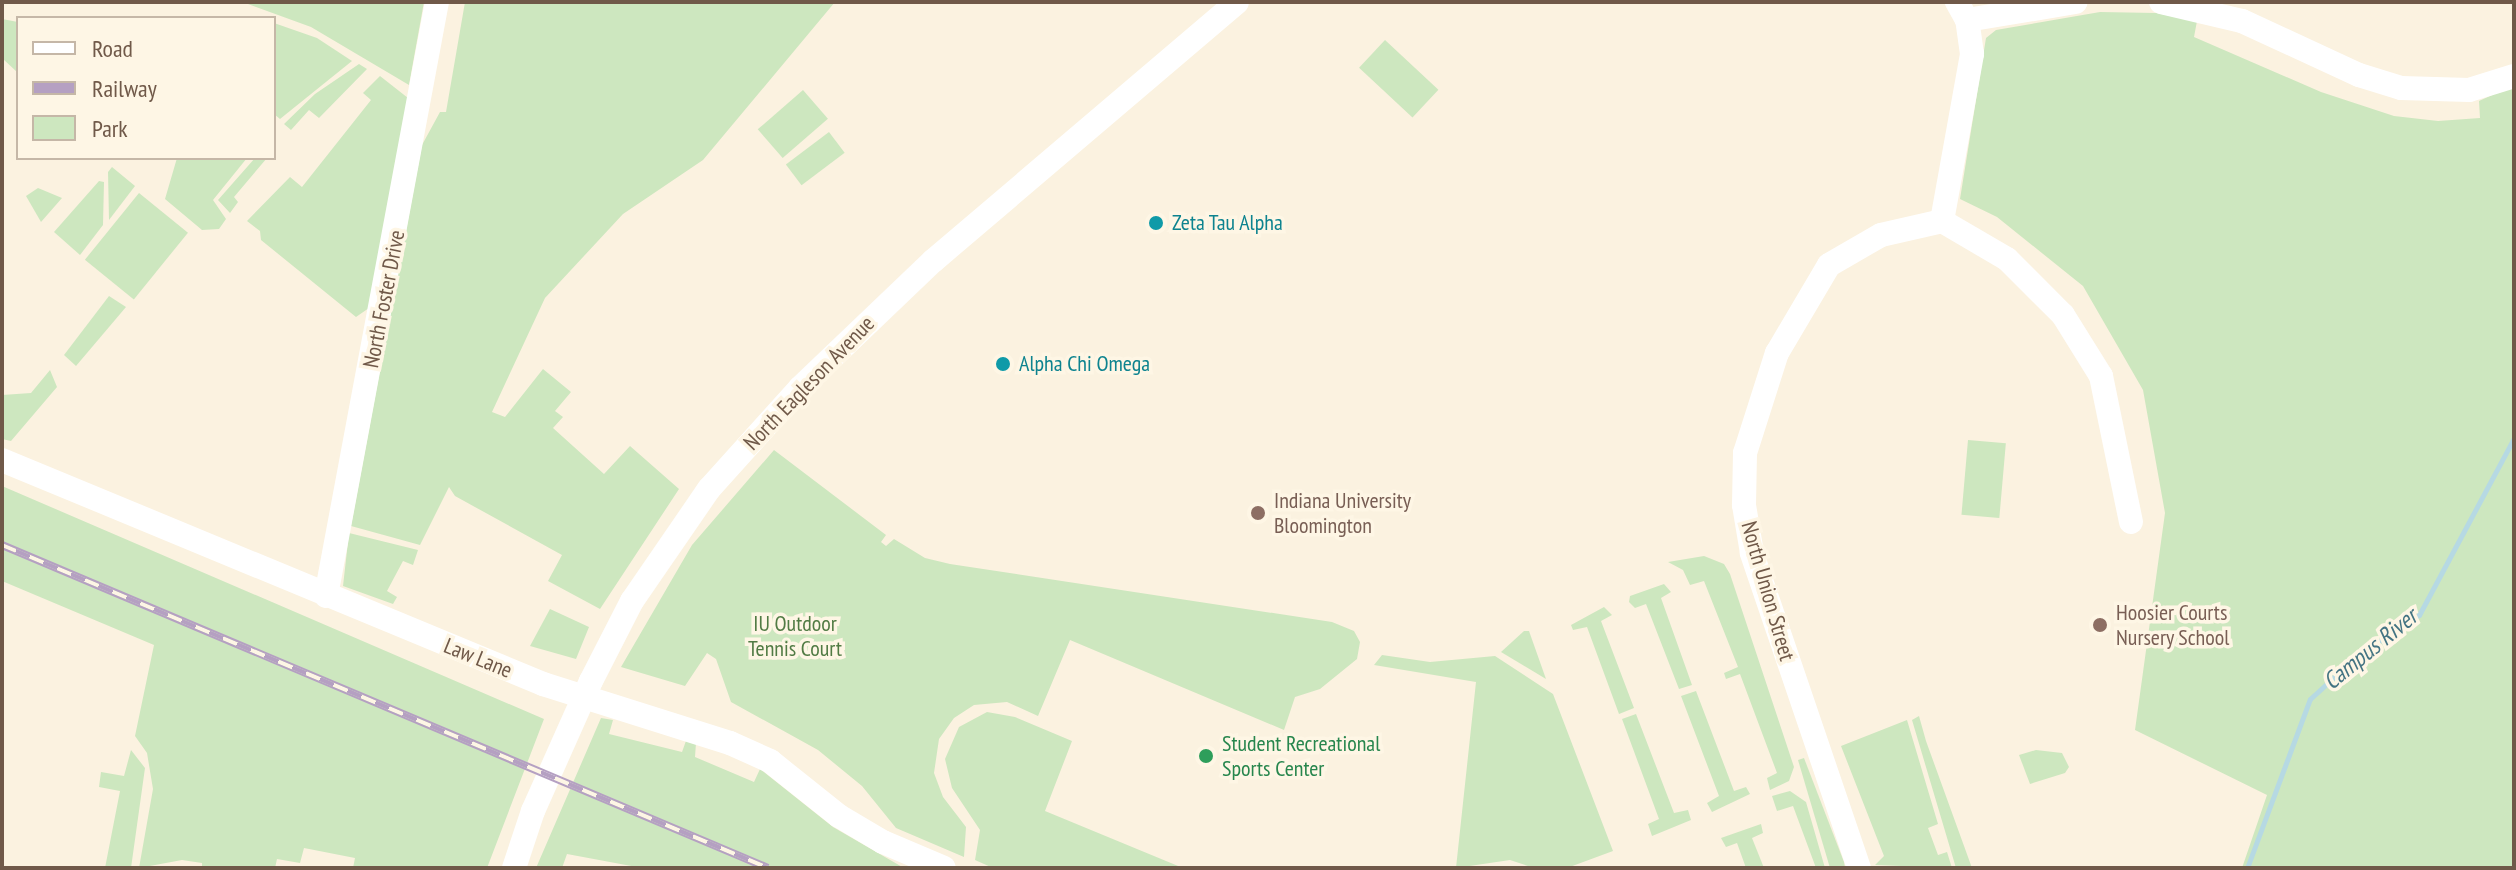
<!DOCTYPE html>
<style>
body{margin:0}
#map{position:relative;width:2516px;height:870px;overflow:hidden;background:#fbf2e0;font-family:"PT Sans Narrow",sans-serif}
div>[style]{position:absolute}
.green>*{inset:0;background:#cde7bf;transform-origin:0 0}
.stream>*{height:5px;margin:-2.5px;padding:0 2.5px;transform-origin:2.5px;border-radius:2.5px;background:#b6d9e3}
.minor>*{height:24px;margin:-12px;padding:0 12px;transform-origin:12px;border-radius:12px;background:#fff}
.rail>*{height:8px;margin-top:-4px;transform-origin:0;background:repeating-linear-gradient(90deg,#fef6e5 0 15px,#b5a0c2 0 30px);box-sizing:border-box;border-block:2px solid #b5a0c2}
.dots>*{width:22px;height:22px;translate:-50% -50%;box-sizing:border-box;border:4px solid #fef6e5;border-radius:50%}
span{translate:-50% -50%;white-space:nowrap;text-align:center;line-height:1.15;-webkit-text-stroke:7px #fef6e5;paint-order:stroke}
.culture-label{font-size:22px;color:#0d838f}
.left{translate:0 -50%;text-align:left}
.street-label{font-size:22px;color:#705949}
.education-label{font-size:22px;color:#785e54}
.park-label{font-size:22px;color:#517b44}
.leisure-label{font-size:22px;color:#27864d}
.water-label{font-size:24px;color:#447483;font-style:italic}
.frame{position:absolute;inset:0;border:4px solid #705949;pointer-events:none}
.legend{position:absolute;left:16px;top:16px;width:260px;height:144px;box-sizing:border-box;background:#fef6e5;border:2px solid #c5b7a7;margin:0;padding:10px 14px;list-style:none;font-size:24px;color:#705949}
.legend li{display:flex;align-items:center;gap:16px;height:40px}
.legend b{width:40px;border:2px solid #c5b7a7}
</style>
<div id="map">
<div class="green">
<i style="clip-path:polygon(424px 2px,409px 85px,311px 27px,248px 4px)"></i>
<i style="clip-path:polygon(465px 2px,835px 2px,703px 160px,623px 214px,545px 298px,492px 412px,505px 417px,543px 369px,571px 392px,555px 411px,563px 417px,553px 428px,604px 474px,630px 446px,679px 489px,600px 609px,548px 581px,562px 555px,455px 496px,449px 487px,420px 545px,351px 526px,422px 145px,440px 112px,446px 112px)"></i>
<i style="clip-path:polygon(2100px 12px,2156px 13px,2197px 21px,2194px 37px,2321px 92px,2394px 116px,2438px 121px,2480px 118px,2479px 101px,2514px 85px,2514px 868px,2242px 868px,2267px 795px,2135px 730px,2165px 513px,2143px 390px,2083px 286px,1997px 217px,1960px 199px,1986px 38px,1996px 30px)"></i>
<i style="clip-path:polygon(2px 19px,18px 22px,18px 73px,2px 58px)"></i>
<i style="clip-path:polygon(274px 23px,317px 38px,352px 61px,280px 119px,274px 114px)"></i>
<i style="left:1385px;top:40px;width:73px;height:38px;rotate:43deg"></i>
<i style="clip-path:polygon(359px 64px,367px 69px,319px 118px,309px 110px,291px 130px,284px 124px,315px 94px)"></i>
<i style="clip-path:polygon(380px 76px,408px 98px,369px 308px,356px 317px,261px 240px,260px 231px,247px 221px,290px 177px,302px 187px,371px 100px,363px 93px)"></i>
<i style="left:803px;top:90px;width:38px;height:60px;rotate:49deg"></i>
<i style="left:829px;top:132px;width:26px;height:54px;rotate:53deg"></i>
<i style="clip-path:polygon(177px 158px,247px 158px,213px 200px,226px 219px,219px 229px,202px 230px,165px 199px)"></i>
<i style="clip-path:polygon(255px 158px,267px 158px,234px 197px,238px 202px,230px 213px,218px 200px)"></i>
<i style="clip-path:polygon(112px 167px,135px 186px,109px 220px,108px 172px)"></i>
<i style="clip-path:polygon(99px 181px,104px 182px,103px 225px,80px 255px,54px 232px)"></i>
<i style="clip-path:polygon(38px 188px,62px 198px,41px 222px,26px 196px)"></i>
<i style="left:139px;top:193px;width:63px;height:86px;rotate:39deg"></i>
<i style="clip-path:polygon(109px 296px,126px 307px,76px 366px,64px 355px)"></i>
<i style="clip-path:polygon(50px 370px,57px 387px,11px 441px,2px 439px,2px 395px,31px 393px)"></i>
<i style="left:1968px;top:440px;width:38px;height:75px;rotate:5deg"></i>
<i style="clip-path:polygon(774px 450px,886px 535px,881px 542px,886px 546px,894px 539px,925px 558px,950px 564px,1332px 622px,1354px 631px,1360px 642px,1357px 659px,1320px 689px,1295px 697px,1284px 730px,1070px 640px,1038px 716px,1007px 702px,974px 705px,954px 718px,939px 739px,934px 773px,943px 797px,966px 827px,964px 857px,896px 828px,862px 786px,818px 750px,731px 702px,716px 659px,707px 653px,685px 686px,621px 667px,692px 545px)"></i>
<i style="clip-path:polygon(2px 486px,544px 719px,487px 868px,353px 868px,355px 858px,304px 848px,300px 863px,277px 859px,275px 868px,202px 868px,202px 863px,182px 860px,139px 868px,153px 789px,147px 753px,135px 736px,154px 645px,2px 581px)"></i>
<i style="clip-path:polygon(349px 533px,418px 550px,413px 565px,403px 561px,387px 591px,397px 597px,393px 604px,343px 586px)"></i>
<i style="clip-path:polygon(1704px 556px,1724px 564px,1730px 574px,1794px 767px,1789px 781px,1770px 790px,1767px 778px,1777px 773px,1740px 674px,1726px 679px,1724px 673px,1738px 667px,1704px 581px,1690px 585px,1683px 570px,1668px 562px)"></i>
<i style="clip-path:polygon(1664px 584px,1671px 592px,1661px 598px,1692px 685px,1679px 689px,1646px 604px,1635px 608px,1629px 602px,1630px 596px)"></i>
<i style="clip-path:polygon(1604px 607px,1612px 615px,1601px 621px,1634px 708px,1619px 714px,1587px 627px,1573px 630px,1571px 625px)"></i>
<i style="clip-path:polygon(550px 609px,589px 627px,576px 659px,530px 646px)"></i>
<i style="clip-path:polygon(1524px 631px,1529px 631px,1546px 679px,1501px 652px)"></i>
<i style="clip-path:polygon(1382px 655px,1430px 662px,1495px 656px,1553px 694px,1613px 851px,1567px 868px,1534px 868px,1510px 860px,1456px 868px,1476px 682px,1374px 665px)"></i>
<i style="clip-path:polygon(1696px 691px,1734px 791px,1746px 787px,1750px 794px,1712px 812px,1707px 803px,1719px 796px,1681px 696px)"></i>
<i style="clip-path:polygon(987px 712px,1015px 717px,1072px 741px,1045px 811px,1183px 868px,993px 868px,975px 860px,980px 830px,952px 788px,945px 759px,959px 727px)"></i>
<i style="clip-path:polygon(1636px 714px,1674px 813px,1688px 810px,1691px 820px,1652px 836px,1648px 824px,1659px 819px,1622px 719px)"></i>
<i style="clip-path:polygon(1919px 716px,1926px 741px,1972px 868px,1956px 868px,1912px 720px)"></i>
<i style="clip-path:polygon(601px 718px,613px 720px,609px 734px,682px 752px,687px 738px,696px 743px,695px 757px,754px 782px,760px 769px,833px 827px,904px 868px,642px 868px,567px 854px,562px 868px,536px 868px)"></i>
<i style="clip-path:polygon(1907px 720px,1938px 824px,1928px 828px,1938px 855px,1947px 852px,1952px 868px,1875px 865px,1884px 856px,1841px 746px)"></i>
<i style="clip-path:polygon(131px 750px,145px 768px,131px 868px,105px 868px,120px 791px,99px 787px,101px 772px,124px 776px)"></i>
<i style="clip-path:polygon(2036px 750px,2062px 753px,2069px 767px,2065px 773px,2030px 784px,2019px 755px)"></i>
<i style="clip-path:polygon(1804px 758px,1844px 862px,1845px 868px,1830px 868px,1798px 760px)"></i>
<i style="clip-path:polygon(1790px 791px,1806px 802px,1825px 868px,1816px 868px,1793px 806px,1777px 811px,1772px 796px)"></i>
<i style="clip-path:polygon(1761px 824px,1763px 833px,1752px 838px,1764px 868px,1746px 868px,1737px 843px,1726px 847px,1721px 838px)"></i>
</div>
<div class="stream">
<i style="left:2247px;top:868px;width:180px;rotate:-69.6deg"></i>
<i style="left:2310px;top:699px;width:65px;rotate:-42.5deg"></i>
<i style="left:2358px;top:655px;width:73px;rotate:-33.3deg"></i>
<i style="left:2419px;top:615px;width:201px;rotate:-61.8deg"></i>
</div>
<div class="minor">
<i style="left:2161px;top:2px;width:83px;rotate:13.2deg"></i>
<i style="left:2242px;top:21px;width:129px;rotate:24.8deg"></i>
<i style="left:2359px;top:75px;width:44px;rotate:17.2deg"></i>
<i style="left:2401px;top:88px;width:68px;rotate:1.7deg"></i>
<i style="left:2469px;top:90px;width:47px;rotate:-17.3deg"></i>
<i style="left:1967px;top:20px;width:110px;rotate:-9.4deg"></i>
<i style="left:1942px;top:221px;width:75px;rotate:30.3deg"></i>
<i style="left:2007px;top:259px;width:79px;rotate:45deg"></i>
<i style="left:2063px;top:315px;width:72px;rotate:58.1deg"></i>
<i style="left:2101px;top:376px;width:149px;rotate:78.4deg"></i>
<i style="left:2px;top:460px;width:586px;rotate:22.49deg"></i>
<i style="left:543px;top:684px;width:196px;rotate:17.5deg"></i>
<i style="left:730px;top:743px;width:44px;rotate:24.2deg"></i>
<i style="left:770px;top:761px;width:88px;rotate:38.6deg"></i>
<i style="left:839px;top:816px;width:51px;rotate:30.6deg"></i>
<i style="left:883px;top:842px;width:66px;rotate:23.1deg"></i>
<i style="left:326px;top:596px;width:604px;rotate:-79.42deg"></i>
<i style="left:514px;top:868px;width:60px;rotate:-71.6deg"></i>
<i style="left:533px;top:811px;width:142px;rotate:-66deg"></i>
<i style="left:591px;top:681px;width:90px;rotate:-62.9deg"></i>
<i style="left:632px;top:601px;width:136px;rotate:-55.5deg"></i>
<i style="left:709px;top:489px;width:136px;rotate:-48deg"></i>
<i style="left:800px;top:388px;width:184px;rotate:-43.7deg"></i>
<i style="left:933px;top:261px;width:399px;rotate:-40.4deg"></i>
<i style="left:1859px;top:868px;width:333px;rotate:-108.8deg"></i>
<i style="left:1752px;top:553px;width:49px;rotate:-99.5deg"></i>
<i style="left:1744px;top:505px;width:52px;rotate:-88.9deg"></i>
<i style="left:1745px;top:453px;width:105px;rotate:-72.3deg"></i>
<i style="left:1777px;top:353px;width:102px;rotate:-59.4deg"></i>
<i style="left:1829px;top:265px;width:60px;rotate:-30deg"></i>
<i style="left:1881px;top:235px;width:63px;rotate:-12.9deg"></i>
<i style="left:1942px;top:221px;width:170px;rotate:-79.8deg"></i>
<i style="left:1972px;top:54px;width:34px;rotate:-98deg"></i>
<i style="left:1967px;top:20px;width:21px;rotate:-119deg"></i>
</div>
<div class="rail">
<i style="left:2px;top:545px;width:831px;rotate:22.86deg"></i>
</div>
<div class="dots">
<i style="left:1156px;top:223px;background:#0f9aa8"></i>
<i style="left:1003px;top:364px;background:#0f9aa8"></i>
<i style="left:1258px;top:513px;background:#8d6e63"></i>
<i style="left:2100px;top:625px;background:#8d6e63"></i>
<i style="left:1206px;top:756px;background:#2e9e5b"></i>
</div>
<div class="culture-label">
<span class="left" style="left:1172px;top:223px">Zeta Tau Alpha</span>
<span class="left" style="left:1019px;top:364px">Alpha Chi Omega</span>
</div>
<div class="street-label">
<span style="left:384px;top:299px;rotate:-79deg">North Foster Drive</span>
<span style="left:809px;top:383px;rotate:-46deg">North Eagleson Avenue</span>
<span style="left:1768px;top:591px;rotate:74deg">North Union Street</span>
<span style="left:478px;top:658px;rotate:22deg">Law Lane</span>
</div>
<div class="education-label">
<span class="left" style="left:1274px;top:513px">Indiana University<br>Bloomington</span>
<span class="left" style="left:2116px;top:625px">Hoosier Courts<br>Nursery School</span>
</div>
<div class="park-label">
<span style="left:795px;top:636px">IU Outdoor<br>Tennis Court</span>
</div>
<div class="leisure-label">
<span class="left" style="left:1222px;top:756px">Student Recreational<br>Sports Center</span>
</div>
<div class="water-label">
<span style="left:2370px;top:649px;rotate:-39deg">Campus River</span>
</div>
<div class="frame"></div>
<ul class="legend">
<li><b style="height:10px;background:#fff"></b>Road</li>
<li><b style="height:10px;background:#b5a0c2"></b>Railway</li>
<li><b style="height:22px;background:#cde7bf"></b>Park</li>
</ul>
</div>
